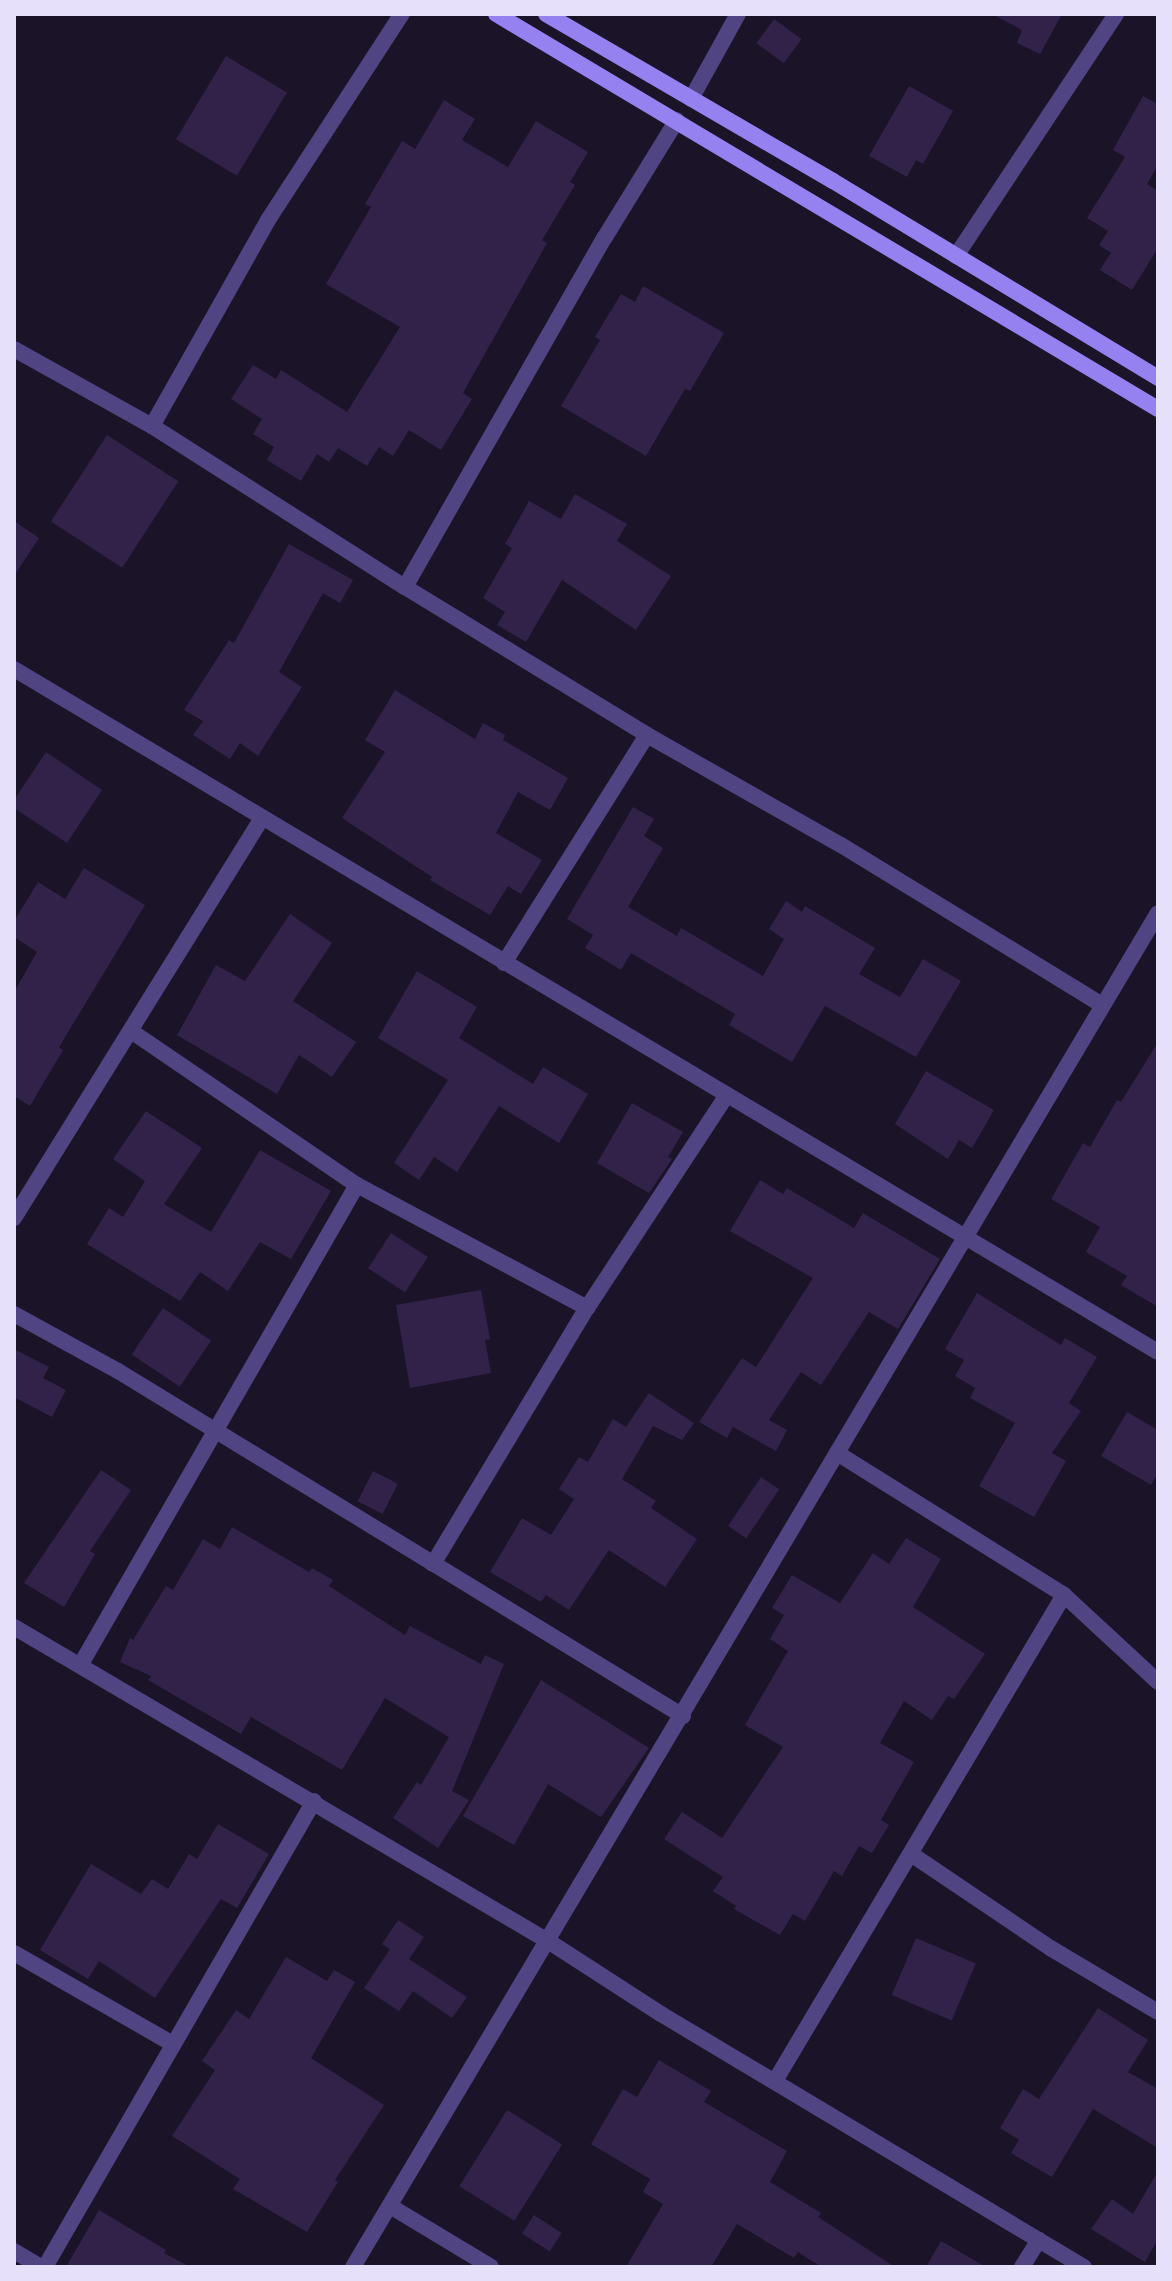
<!DOCTYPE html>
<style>
body{margin:0}
#map{position:relative;width:1172px;height:2281px;overflow:hidden;background:#1b1429;font-family:"Public Sans",sans-serif}
div>[style]{position:absolute}
.building>*{inset:0;background:#302248;transform-origin:0 0}
.street>*{height:16px;margin:-8px;padding:0 8px;transform-origin:8px;border-radius:8px;background:#514483}
.secondary>*{height:16px;margin:-8px;padding:0 8px;transform-origin:8px;border-radius:8px;background:#9681f1}
span{translate:-50% -50%;white-space:nowrap;text-align:center;line-height:1.15;-webkit-text-stroke:6px #1b1429;paint-order:stroke}
.frame{position:absolute;inset:0;border:16px solid #e7e0fb;pointer-events:none}
</style>
<div id="map">
<div class="building">
<i style="clip-path:polygon(992px 14px,1062px 14px,1040px 54px,1017px 43px,1022px 30px)"></i>
<i style="left:774px;top:19px;width:34px;height:30px;rotate:36deg"></i>
<i style="left:226px;top:56px;width:71px;height:97px;rotate:31deg"></i>
<i style="clip-path:polygon(909px 86px,953px 111px,923px 164px,916px 160px,907px 177px,869px 156px)"></i>
<i style="clip-path:polygon(1143px 96px,1158px 104px,1158px 165px,1147px 184px,1158px 191px,1158px 248px,1132px 290px,1100px 270px,1111px 253px,1099px 245px,1108px 231px,1087px 218px,1125px 157px,1113px 150px)"></i>
<i style="clip-path:polygon(444px 100px,475px 119px,462px 140px,508px 167px,536px 121px,588px 152px,570px 182px,575px 185px,542px 240px,547px 243px,463px 393px,472px 399px,441px 450px,409px 430px,393px 456px,379px 447px,367px 466px,338px 448px,329px 462px,317px 454px,301px 481px,267px 460px,274px 447px,253px 434px,262px 419px,231px 399px,253px 365px,276px 379px,281px 370px,347px 412px,400px 327px,326px 284px,371px 207px,365px 204px,402px 141px,415px 149px)"></i>
<i style="clip-path:polygon(643px 286px,724px 333px,690px 391px,685px 389px,646px 456px,561px 406px,600px 340px,595px 337px,621px 294px,635px 302px)"></i>
<i style="left:107px;top:435px;width:85px;height:103px;rotate:33deg"></i>
<i style="clip-path:polygon(575px 494px,627px 524px,617px 541px,671px 576px,636px 630px,562px 580px,526px 642px,497px 625px,505px 612px,483px 598px,512px 548px,505px 544px,529px 501px,561px 519px)"></i>
<i style="clip-path:polygon(14px 521px,39px 538px,14px 576px)"></i>
<i style="clip-path:polygon(289px 544px,353px 580px,340px 603px,323px 593px,279px 672px,302px 687px,258px 756px,240px 743px,230px 759px,193px 735px,203px 721px,184px 710px,229px 640px,234px 643px)"></i>
<i style="clip-path:polygon(395px 690px,475px 739px,483px 723px,505px 735px,503px 740px,568px 778px,550px 810px,518px 792px,496px 833px,542px 860px,521px 894px,508px 886px,490px 915px,430px 880px,432px 877px,342px 818px,385px 752px,365px 740px)"></i>
<i style="clip-path:polygon(46px 752px,102px 790px,67px 843px,14px 808px,14px 800px)"></i>
<i style="clip-path:polygon(633px 807px,654px 819px,644px 836px,663px 848px,628px 907px,677px 936px,681px 928px,763px 976px,784px 939px,769px 929px,786px 901px,802px 912px,805px 906px,875px 948px,859px 974px,900px 997px,923px 959px,961px 981px,916px 1057px,825px 1006px,792px 1062px,729px 1025px,735px 1014px,631px 953px,621px 970px,585px 948px,593px 935px,567px 919px)"></i>
<i style="clip-path:polygon(84px 868px,145px 905px,59px 1047px,63px 1050px,30px 1106px,14px 1096px,14px 992px,37px 952px,14px 937px,14px 921px,38px 882px,65px 899px)"></i>
<i style="clip-path:polygon(290px 914px,332px 943px,293px 1001px,356px 1042px,332px 1077px,299px 1055px,277px 1094px,177px 1035px,216px 965px,245px 981px)"></i>
<i style="clip-path:polygon(417px 971px,477px 1007px,459px 1038px,533px 1084px,543px 1067px,588px 1094px,559px 1143px,499px 1106px,457px 1172px,434px 1157px,419px 1180px,394px 1163px,448px 1080px,378px 1038px)"></i>
<i style="clip-path:polygon(1158px 1042px,1158px 1307px,1121px 1285px,1127px 1276px,1086px 1252px,1100px 1227px,1051px 1199px,1083px 1143px,1090px 1147px,1117px 1100px,1121px 1102px)"></i>
<i style="clip-path:polygon(926px 1071px,994px 1110px,972px 1148px,959px 1140px,948px 1159px,895px 1124px)"></i>
<i style="clip-path:polygon(632px 1103px,683px 1132px,668px 1157px,672px 1159px,649px 1193px,597px 1163px)"></i>
<i style="clip-path:polygon(146px 1111px,202px 1148px,164px 1204px,211px 1232px,260px 1150px,331px 1191px,291px 1259px,260px 1242px,228px 1291px,200px 1272px,180px 1301px,87px 1244px,109px 1208px,123px 1217px,145px 1181px,113px 1159px)"></i>
<i style="clip-path:polygon(760px 1180px,783px 1194px,787px 1188px,854px 1228px,863px 1213px,940px 1259px,898px 1329px,869px 1312px,821px 1385px,801px 1372px,769px 1420px,787px 1430px,776px 1451px,733px 1427px,727px 1438px,699px 1422px,742px 1358px,756px 1367px,813px 1278px,730px 1231px)"></i>
<i style="left:391px;top:1233px;width:44px;height:42px;rotate:33deg"></i>
<i style="clip-path:polygon(481px 1290px,490px 1339px,485px 1340px,491px 1373px,410px 1388px,396px 1305px)"></i>
<i style="clip-path:polygon(977px 1293px,1061px 1345px,1065px 1338px,1097px 1357px,1069px 1403px,1081px 1411px,1052px 1453px,1066px 1461px,1034px 1517px,979px 1486px,1015px 1423px,970px 1398px,975px 1388px,955px 1376px,964px 1360px,945px 1349px)"></i>
<i style="left:163px;top:1308px;width:58px;height:56px;rotate:34deg"></i>
<i style="clip-path:polygon(14px 1349px,49px 1367px,43px 1378px,66px 1390px,52px 1417px,14px 1397px)"></i>
<i style="clip-path:polygon(649px 1393px,694px 1423px,682px 1440px,653px 1426px,622px 1479px,656px 1501px,651px 1508px,697px 1539px,665px 1587px,609px 1550px,569px 1610px,546px 1595px,541px 1602px,490px 1572px,522px 1518px,551px 1535px,574px 1499px,559px 1489px,579px 1457px,588px 1462px,613px 1419px,626px 1427px)"></i>
<i style="clip-path:polygon(1127px 1412px,1158px 1430px,1158px 1473px,1151px 1485px,1101px 1456px)"></i>
<i style="clip-path:polygon(101px 1470px,131px 1490px,90px 1551px,95px 1554px,64px 1607px,24px 1583px)"></i>
<i style="left:373px;top:1471px;width:28px;height:34px;rotate:27deg"></i>
<i style="left:761px;top:1477px;width:22px;height:59px;rotate:34deg"></i>
<i style="clip-path:polygon(232px 1527px,309px 1572px,312px 1568px,333px 1580px,329px 1586px,405px 1635px,410px 1626px,481px 1664px,485px 1655px,504px 1664px,452px 1791px,469px 1800px,438px 1848px,393px 1818px,417px 1782px,421px 1785px,449px 1737px,385px 1698px,342px 1770px,251px 1717px,241px 1734px,148px 1680px,151px 1676px,120px 1662px,130px 1638px,133px 1640px,166px 1586px,173px 1590px,203px 1539px,220px 1549px)"></i>
<i style="clip-path:polygon(906px 1538px,941px 1559px,913px 1607px,985px 1654px,954px 1699px,948px 1696px,932px 1720px,904px 1701px,880px 1743px,914px 1762px,881px 1820px,889px 1825px,872px 1853px,859px 1846px,842px 1876px,834px 1871px,805px 1921px,793px 1914px,780px 1935px,734px 1909px,736px 1906px,713px 1891px,723px 1877px,664px 1839px,682px 1812px,722px 1838px,783px 1747px,745px 1725px,788px 1651px,770px 1639px,784px 1615px,772px 1608px,792px 1575px,840px 1603px,873px 1553px,889px 1564px)"></i>
<i style="clip-path:polygon(541px 1680px,649px 1748px,601px 1817px,548px 1784px,514px 1845px,463px 1816px)"></i>
<i style="clip-path:polygon(218px 1824px,269px 1854px,237px 1908px,221px 1899px,155px 1998px,99px 1961px,88px 1979px,40px 1950px,91px 1864px,141px 1894px,152px 1879px,168px 1889px,189px 1854px,197px 1859px)"></i>
<i style="clip-path:polygon(398px 1920px,424px 1937px,409px 1959px,467px 1997px,452px 2018px,413px 1991px,399px 2011px,364px 1988px,390px 1949px,382px 1944px)"></i>
<i style="left:916px;top:1938px;width:65px;height:62px;rotate:23deg"></i>
<i style="clip-path:polygon(286px 1957px,327px 1981px,334px 1970px,355px 1982px,311px 2058px,384px 2105px,335px 2180px,338px 2182px,307px 2232px,233px 2189px,240px 2179px,172px 2136px,215px 2070px,202px 2061px,236px 2010px,249px 2019px)"></i>
<i style="clip-path:polygon(1098px 2008px,1148px 2040px,1128px 2072px,1158px 2089px,1158px 2148px,1093px 2109px,1052px 2177px,1011px 2153px,1019px 2140px,1000px 2128px,1023px 2089px,1039px 2099px)"></i>
<i style="clip-path:polygon(659px 2060px,711px 2091px,704px 2102px,787px 2151px,770px 2182px,821px 2213px,818px 2217px,895px 2267px,821px 2267px,798px 2252px,794px 2258px,737px 2224px,711px 2267px,626px 2267px,663px 2204px,643px 2192px,650px 2179px,591px 2144px,623px 2089px,637px 2097px)"></i>
<i style="left:507px;top:2110px;width:65px;height:90px;rotate:32deg"></i>
<i style="clip-path:polygon(1158px 2171px,1158px 2239px,1145px 2262px,1091px 2229px,1112px 2199px,1133px 2214px)"></i>
<i style="clip-path:polygon(99px 2210px,166px 2250px,164px 2253px,190px 2267px,66px 2267px)"></i>
<i style="left:534px;top:2215px;width:33px;height:22px;rotate:33deg"></i>
<i style="clip-path:polygon(941px 2241px,986px 2267px,926px 2267px)"></i>
</div>
<div class="street">
<i style="left:691px;top:99px;width:97px;rotate:-61.1deg"></i>
<i style="left:956px;top:256px;width:290px;rotate:-56.5deg"></i>
<i style="left:14px;top:349px;width:158px;rotate:29.2deg"></i>
<i style="left:152px;top:426px;width:300px;rotate:32.5deg"></i>
<i style="left:405px;top:587px;width:284px;rotate:31.4deg"></i>
<i style="left:647px;top:735px;width:223px;rotate:29.6deg"></i>
<i style="left:841px;top:845px;width:306px;rotate:31.5deg"></i>
<i style="left:152px;top:426px;width:236px;rotate:-60.6deg"></i>
<i style="left:268px;top:220px;width:246px;rotate:-57deg"></i>
<i style="left:405px;top:587px;width:403px;rotate:-60.3deg"></i>
<i style="left:605px;top:237px;width:137px;rotate:-58.4deg"></i>
<i style="left:14px;top:669px;width:1332px;rotate:30.84deg"></i>
<i style="left:504px;top:963px;width:269px;rotate:-57.9deg"></i>
<i style="left:131px;top:1031px;width:273px;rotate:34.3deg"></i>
<i style="left:357px;top:1185px;width:261px;rotate:28.1deg"></i>
<i style="left:14px;top:1218px;width:468px;rotate:-58.2deg"></i>
<i style="left:14px;top:1314px;width:119px;rotate:28.7deg"></i>
<i style="left:118px;top:1371px;width:662px;rotate:31.41deg"></i>
<i style="left:837px;top:1453px;width:268px;rotate:32deg"></i>
<i style="left:1064px;top:1595px;width:128px;rotate:42.8deg"></i>
<i style="left:433px;top:1564px;width:299px;rotate:-59deg"></i>
<i style="left:587px;top:1308px;width:255px;rotate:-56.7deg"></i>
<i style="left:14px;top:1627px;width:619px;rotate:30.46deg"></i>
<i style="left:548px;top:1941px;width:135px;rotate:32.9deg"></i>
<i style="left:661px;top:2014px;width:493px;rotate:30.9deg"></i>
<i style="left:81px;top:1664px;width:553px;rotate:-60.05deg"></i>
<i style="left:911px;top:1854px;width:170px;rotate:34deg"></i>
<i style="left:1052px;top:1949px;width:123px;rotate:30.7deg"></i>
<i style="left:14px;top:1953px;width:181px;rotate:29.8deg"></i>
<i style="left:775px;top:2081px;width:565px;rotate:-59.26deg"></i>
<i style="left:390px;top:2206px;width:118px;rotate:31.1deg"></i>
<i style="left:14px;top:2251px;width:31px;rotate:31deg"></i>
<i style="left:45px;top:2267px;width:538px;rotate:-60deg"></i>
<i style="left:353px;top:2267px;width:1575px;rotate:-59.27deg"></i>
<i style="left:1022px;top:2267px;width:32px;rotate:-58deg"></i>
</div>
<div class="secondary">
<i style="left:496px;top:14px;width:771px;rotate:30.82deg"></i>
<i style="left:546px;top:14px;width:332px;rotate:30.2deg"></i>
<i style="left:833px;top:181px;width:380px;rotate:31.2deg"></i>
</div>
<div class="frame"></div>
</div>
